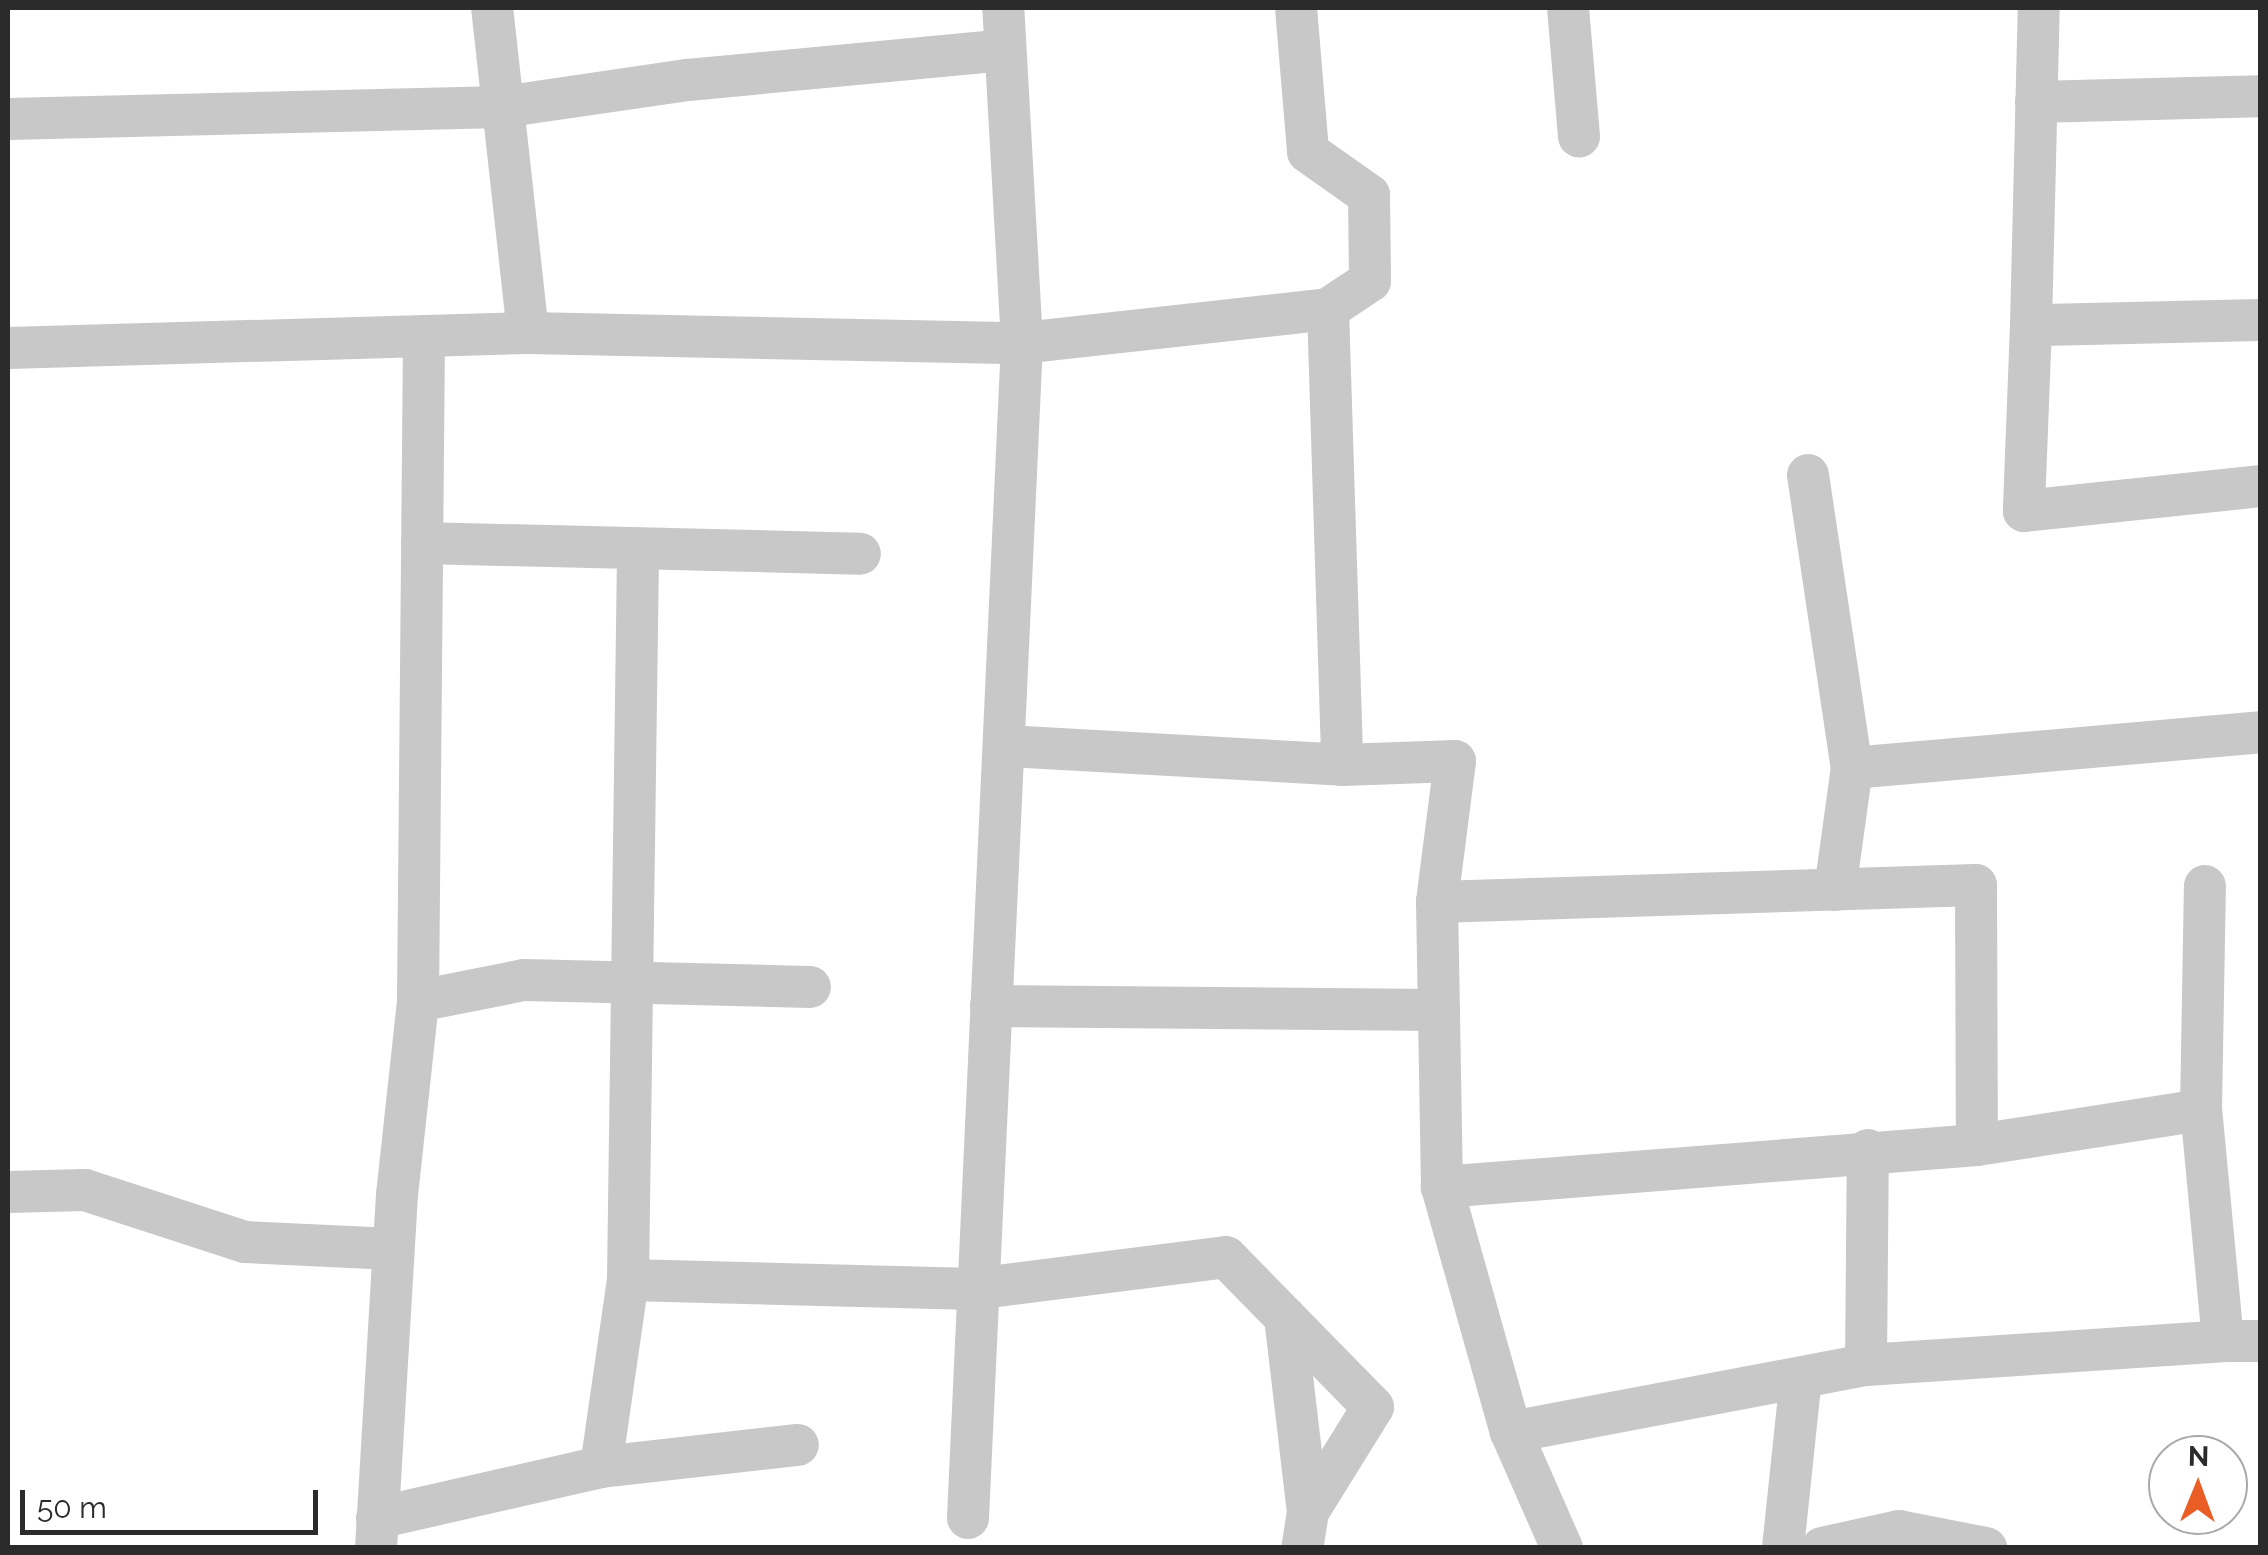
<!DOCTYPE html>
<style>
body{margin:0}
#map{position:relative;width:2268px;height:1555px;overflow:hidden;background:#fff;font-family:Raleway,sans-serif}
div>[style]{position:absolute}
.minor>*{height:42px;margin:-21px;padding:0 21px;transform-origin:21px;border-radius:21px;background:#c8c8c8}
span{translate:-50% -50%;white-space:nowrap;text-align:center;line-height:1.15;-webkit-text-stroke:10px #fff;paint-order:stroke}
.frame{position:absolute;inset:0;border:10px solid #2b2b2b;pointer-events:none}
.north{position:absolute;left:2148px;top:1435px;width:100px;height:100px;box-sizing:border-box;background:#fff;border:2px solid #aaa;border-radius:50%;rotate:1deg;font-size:28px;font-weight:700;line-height:40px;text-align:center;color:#2b2b2b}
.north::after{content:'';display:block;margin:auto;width:35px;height:45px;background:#ea5e26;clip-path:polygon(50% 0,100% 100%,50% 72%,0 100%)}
.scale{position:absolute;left:20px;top:1490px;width:298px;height:45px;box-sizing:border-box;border:5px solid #2b2b2b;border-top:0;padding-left:12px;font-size:30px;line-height:35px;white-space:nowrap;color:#2b2b2b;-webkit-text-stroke:8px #fff;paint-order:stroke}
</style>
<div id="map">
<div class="minor">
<i style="left:1296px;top:8px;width:144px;rotate:85.2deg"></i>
<i style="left:1308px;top:152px;width:75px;rotate:35.2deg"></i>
<i style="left:1369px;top:195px;width:86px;rotate:89.3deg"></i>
<i style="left:1370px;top:281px;width:50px;rotate:146.3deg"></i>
<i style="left:1568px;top:8px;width:129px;rotate:85.1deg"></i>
<i style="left:2036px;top:102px;width:224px;rotate:-1.5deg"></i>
<i style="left:8px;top:119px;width:494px;rotate:-1.4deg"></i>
<i style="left:502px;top:107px;width:188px;rotate:-8.3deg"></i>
<i style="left:688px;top:80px;width:318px;rotate:-5.4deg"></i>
<i style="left:2260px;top:320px;width:229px;rotate:178.7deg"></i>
<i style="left:2031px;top:325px;width:186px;rotate:92.2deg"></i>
<i style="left:2024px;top:511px;width:237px;rotate:-6deg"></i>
<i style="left:2031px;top:325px;width:317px;rotate:-88.6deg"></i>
<i style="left:528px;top:333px;width:494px;rotate:1.2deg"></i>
<i style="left:1022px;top:343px;width:336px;rotate:-93.2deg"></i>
<i style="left:8px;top:348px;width:520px;rotate:-1.65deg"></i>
<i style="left:528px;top:333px;width:327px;rotate:-96.3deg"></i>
<i style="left:1808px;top:475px;width:296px;rotate:81.5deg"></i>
<i style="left:422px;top:543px;width:438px;rotate:1.4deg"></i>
<i style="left:1007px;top:746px;width:336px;rotate:3.2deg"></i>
<i style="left:1835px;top:890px;width:123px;rotate:-82.1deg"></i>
<i style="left:1852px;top:768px;width:410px;rotate:-5deg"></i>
<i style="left:418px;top:1001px;width:108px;rotate:-11.2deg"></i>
<i style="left:524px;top:980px;width:286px;rotate:1.4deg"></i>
<i style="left:991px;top:1006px;width:448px;rotate:0.5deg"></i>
<i style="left:2201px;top:1110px;width:224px;rotate:-89deg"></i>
<i style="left:1442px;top:1187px;width:285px;rotate:-91deg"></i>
<i style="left:1437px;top:902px;width:539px;rotate:-1.81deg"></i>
<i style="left:1976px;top:885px;width:260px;rotate:89.8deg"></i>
<i style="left:8px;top:1192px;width:77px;rotate:-1.5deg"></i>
<i style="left:85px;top:1190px;width:168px;rotate:18deg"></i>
<i style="left:245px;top:1242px;width:148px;rotate:2.7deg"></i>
<i style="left:628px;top:1280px;width:727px;rotate:-89.21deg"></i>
<i style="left:1285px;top:1317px;width:196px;rotate:83.3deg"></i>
<i style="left:2223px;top:1341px;width:37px"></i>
<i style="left:1866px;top:1365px;width:215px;rotate:-89.5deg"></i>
<i style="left:1511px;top:1432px;width:361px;rotate:-10.7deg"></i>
<i style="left:1866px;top:1365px;width:358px;rotate:-3.8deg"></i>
<i style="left:2223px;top:1341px;width:232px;rotate:-95.4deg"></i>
<i style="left:2201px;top:1110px;width:227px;rotate:171.1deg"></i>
<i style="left:1977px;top:1145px;width:537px;rotate:175.51deg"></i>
<i style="left:1442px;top:1187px;width:255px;rotate:74.3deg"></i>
<i style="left:1511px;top:1432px;width:127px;rotate:66.3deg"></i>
<i style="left:601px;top:1467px;width:189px;rotate:-81.8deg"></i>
<i style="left:628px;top:1280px;width:346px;rotate:1.5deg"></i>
<i style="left:974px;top:1289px;width:254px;rotate:-7.2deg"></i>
<i style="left:1226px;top:1257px;width:210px;rotate:45.6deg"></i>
<i style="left:1373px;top:1407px;width:123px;rotate:121.8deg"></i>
<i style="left:1308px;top:1512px;width:36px;rotate:99deg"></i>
<i style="left:377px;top:1518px;width:230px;rotate:-12.8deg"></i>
<i style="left:601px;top:1467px;width:198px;rotate:-6.4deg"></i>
<i style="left:968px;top:1518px;width:1176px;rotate:-87.37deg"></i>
<i style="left:1022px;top:343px;width:308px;rotate:-6.3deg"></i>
<i style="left:1328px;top:309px;width:456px;rotate:88.2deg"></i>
<i style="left:1342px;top:765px;width:113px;rotate:-2deg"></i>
<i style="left:1455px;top:761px;width:142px;rotate:97.3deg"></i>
<i style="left:376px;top:1548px;width:354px;rotate:-86.6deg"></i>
<i style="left:397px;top:1195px;width:195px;rotate:-83.8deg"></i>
<i style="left:418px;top:1001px;width:665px;rotate:-89.48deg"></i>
<i style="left:1783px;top:1548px;width:171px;rotate:-84deg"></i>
<i style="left:1822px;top:1548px;width:79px;rotate:-12.4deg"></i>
<i style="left:1899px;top:1531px;width:89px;rotate:11.1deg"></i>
</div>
<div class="frame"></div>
<div class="north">N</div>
<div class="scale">50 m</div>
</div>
